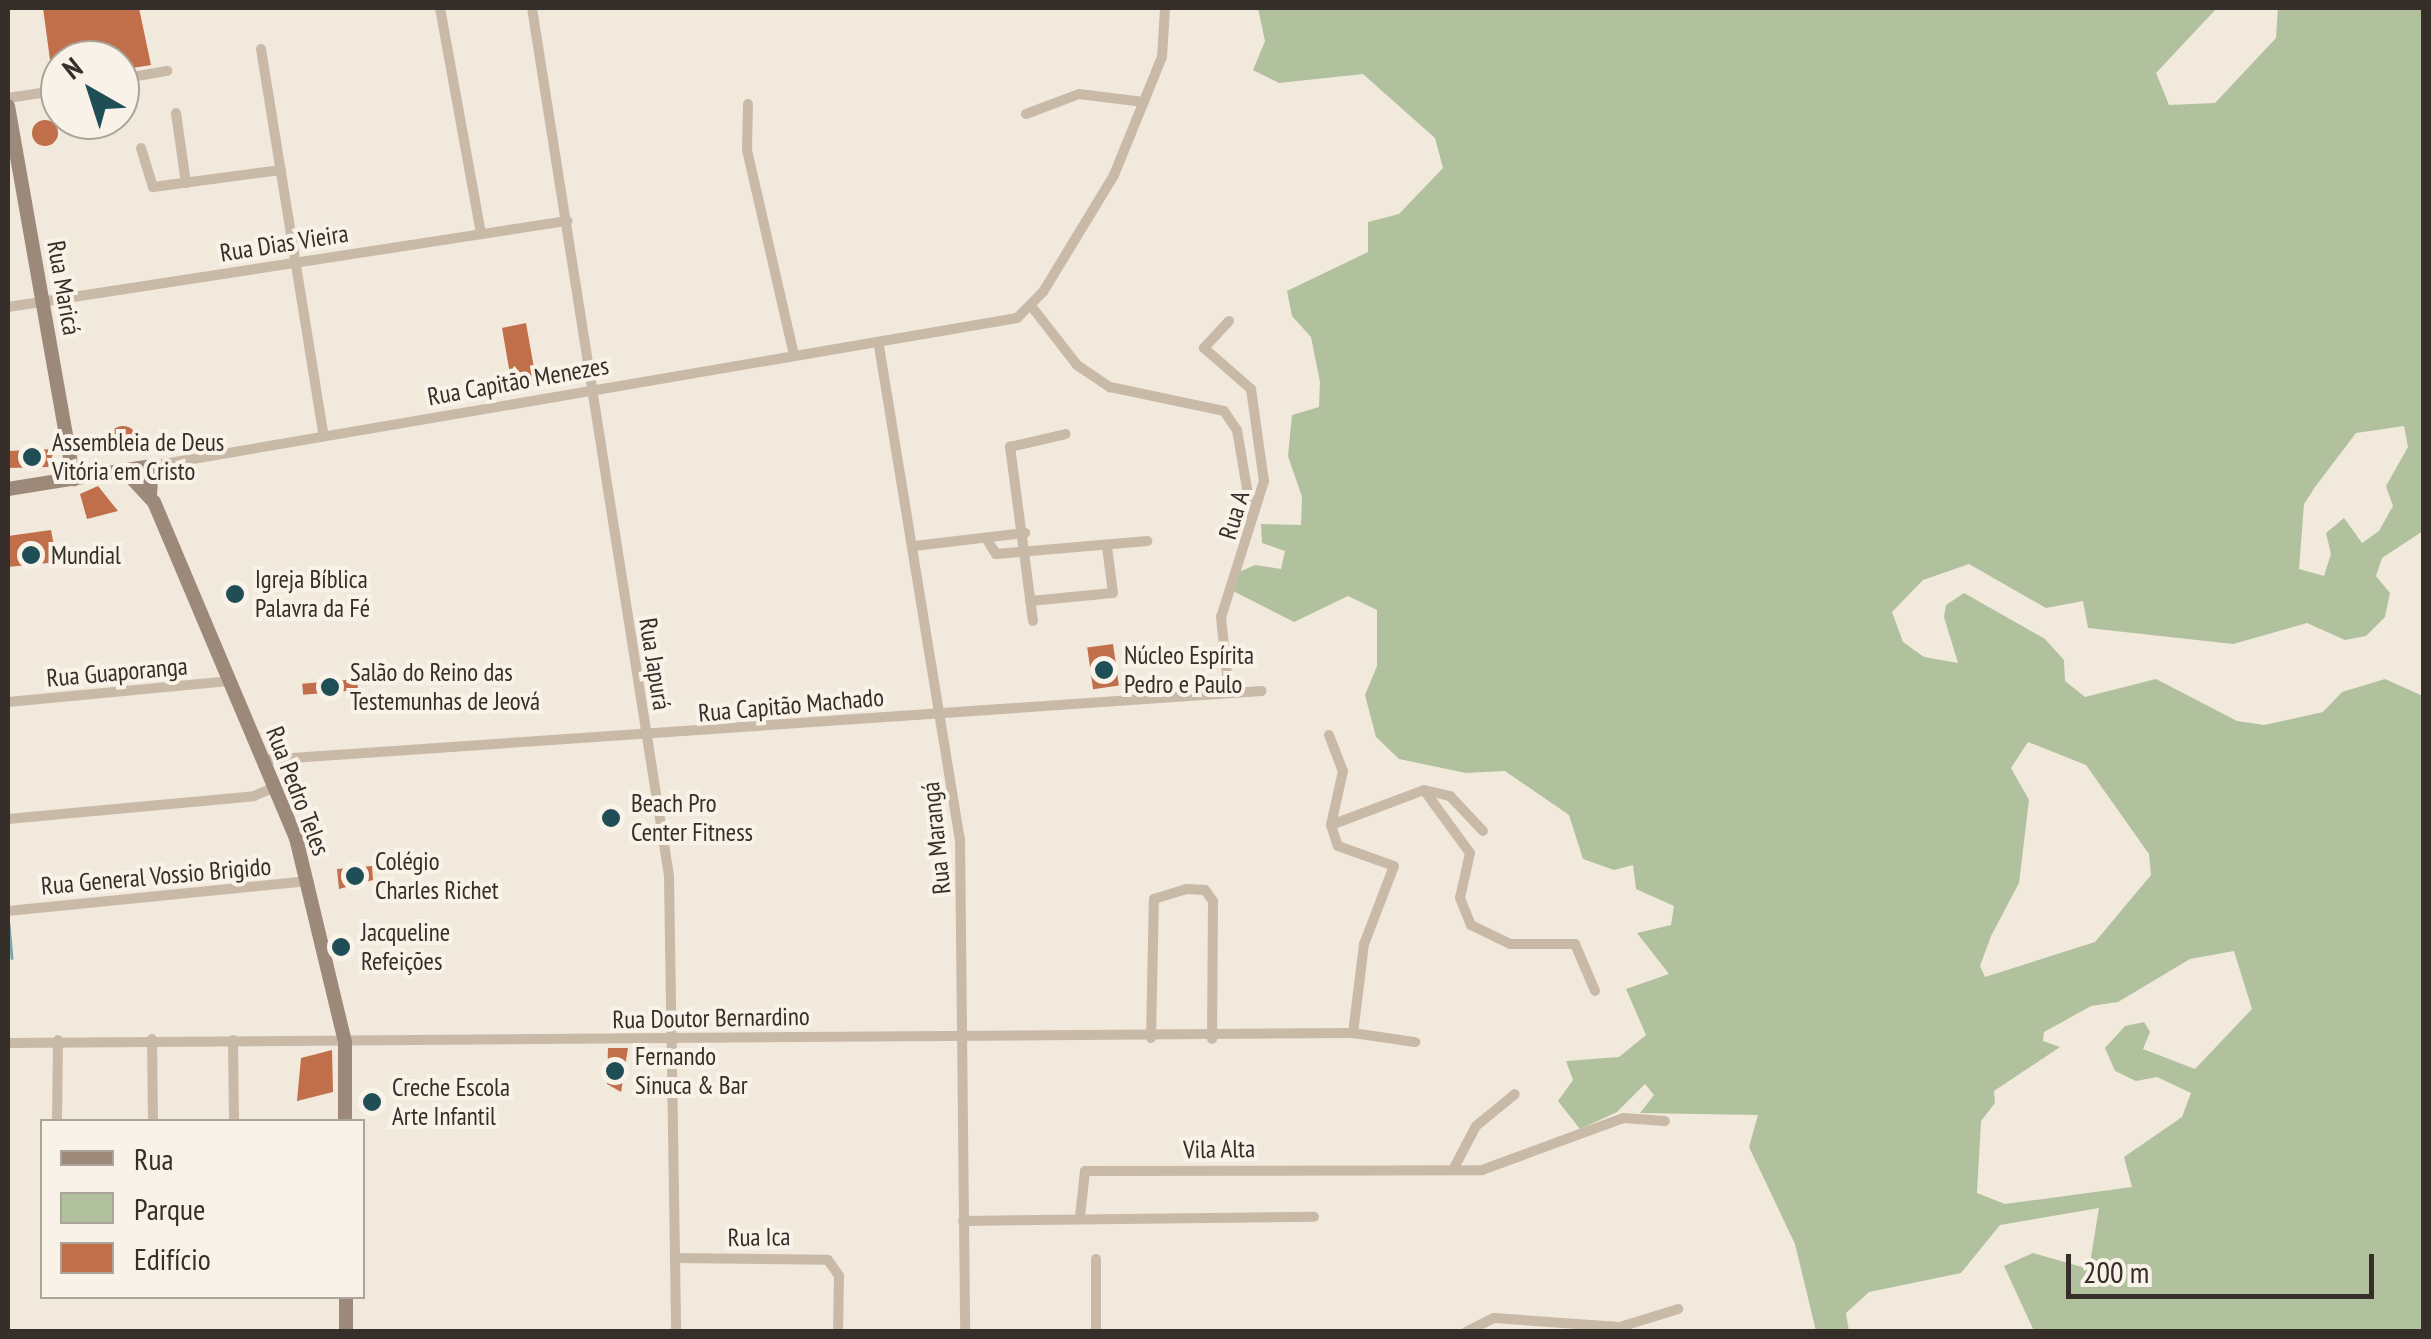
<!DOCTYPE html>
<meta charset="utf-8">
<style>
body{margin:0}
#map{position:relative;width:2431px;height:1339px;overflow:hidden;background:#f1e9dc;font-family:"PT Sans Narrow",sans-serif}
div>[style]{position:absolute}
.green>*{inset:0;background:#b1c09d}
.stream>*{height:2.5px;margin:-1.25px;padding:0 1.25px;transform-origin:1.25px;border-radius:1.25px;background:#7ca8ad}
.building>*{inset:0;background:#c16f4a;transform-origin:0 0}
.round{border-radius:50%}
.street>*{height:10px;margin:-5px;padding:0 5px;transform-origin:5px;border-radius:5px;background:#c9baa8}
.secondary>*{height:14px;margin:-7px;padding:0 7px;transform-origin:7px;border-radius:7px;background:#9c897a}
.dots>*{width:28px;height:28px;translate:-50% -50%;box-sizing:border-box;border:5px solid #f9f2e8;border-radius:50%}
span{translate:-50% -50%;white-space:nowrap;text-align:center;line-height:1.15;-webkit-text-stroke:8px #f9f2e8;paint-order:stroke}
.street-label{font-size:25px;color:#362e28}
.poi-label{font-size:25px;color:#362e28}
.left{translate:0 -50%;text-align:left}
.frame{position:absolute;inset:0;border:10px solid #362e28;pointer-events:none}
.legend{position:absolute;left:40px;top:1119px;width:325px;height:180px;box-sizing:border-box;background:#f9f2e8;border:2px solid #aba49b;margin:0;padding:12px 18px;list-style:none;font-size:30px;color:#362e28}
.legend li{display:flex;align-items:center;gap:20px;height:50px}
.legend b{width:50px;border:2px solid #aba49b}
.north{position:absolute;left:40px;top:40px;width:100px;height:100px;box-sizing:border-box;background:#f9f2e8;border:2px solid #aba49b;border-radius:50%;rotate:321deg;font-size:28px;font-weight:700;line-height:40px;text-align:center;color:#362e28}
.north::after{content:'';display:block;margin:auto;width:35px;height:45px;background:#1f4e56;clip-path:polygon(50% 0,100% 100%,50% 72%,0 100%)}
.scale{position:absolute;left:2066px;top:1254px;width:308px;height:45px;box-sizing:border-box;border:5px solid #362e28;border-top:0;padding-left:12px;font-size:30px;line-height:35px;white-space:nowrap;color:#362e28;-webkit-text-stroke:8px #f9f2e8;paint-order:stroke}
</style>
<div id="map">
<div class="green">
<i style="clip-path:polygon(evenodd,1258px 8px,2217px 8px,2156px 73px,2169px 105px,2215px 103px,2276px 38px,2278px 8px,2423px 8px,2423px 531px,2382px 558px,2376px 576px,2390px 593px,2385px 617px,2366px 636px,2345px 640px,2307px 623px,2233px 644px,2088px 628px,2083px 601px,2046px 608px,1969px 564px,1923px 580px,1892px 612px,1903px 642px,1924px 657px,1958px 663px,1944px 617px,1946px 605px,1964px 593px,2045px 639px,2064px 660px,2065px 681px,2085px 697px,2156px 679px,2237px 721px,2264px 725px,2323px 712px,2342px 692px,2385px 679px,2423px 696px,2423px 1331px,2034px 1331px,2004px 1266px,2033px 1253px,2089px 1269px,2099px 1208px,2000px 1225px,1961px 1273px,1869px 1292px,1846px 1313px,1849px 1331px,1816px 1331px,1795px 1244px,1749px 1147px,1758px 1115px,1640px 1113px,1654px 1095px,1645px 1084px,1617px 1112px,1580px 1129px,1558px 1101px,1573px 1080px,1566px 1061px,1619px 1057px,1646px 1035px,1626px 989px,1669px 974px,1637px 933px,1671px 925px,1674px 906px,1636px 889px,1633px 865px,1614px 870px,1583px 859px,1569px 815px,1505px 771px,1466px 773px,1399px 759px,1376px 737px,1365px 695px,1377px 666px,1377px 610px,1348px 596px,1294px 622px,1233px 591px,1239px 572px,1255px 565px,1281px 569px,1285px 551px,1262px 543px,1261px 524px,1301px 525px,1302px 497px,1288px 456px,1292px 415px,1319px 407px,1320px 382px,1311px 337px,1292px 316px,1287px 291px,1368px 252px,1368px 222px,1399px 214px,1443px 168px,1435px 138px,1363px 74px,1279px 83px,1253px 70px,1265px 41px,1258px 8px,2404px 426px,2408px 447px,2386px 486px,2393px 506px,2379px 531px,2362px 543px,2344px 518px,2326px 533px,2331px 554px,2324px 576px,2299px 569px,2304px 504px,2315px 487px,2356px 433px,2404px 426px,1258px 8px,2028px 742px,2086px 765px,2149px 854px,2151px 875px,2095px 942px,1985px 977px,1980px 966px,1991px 936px,2019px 883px,2029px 800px,2011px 768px,2028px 742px,1258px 8px,2234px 951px,2252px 1009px,2195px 1069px,2143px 1049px,2150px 1032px,2144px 1022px,2125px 1026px,2105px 1048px,2115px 1071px,2136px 1081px,2157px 1077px,2191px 1093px,2182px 1117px,2124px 1157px,2132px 1187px,2005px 1204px,1977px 1193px,1981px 1121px,1995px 1103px,1994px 1091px,2060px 1047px,2043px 1041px,2044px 1032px,2091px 1006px,2118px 1002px,2190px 959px,2234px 951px)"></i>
</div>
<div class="stream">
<i style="left:9px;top:924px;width:34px;rotate:85deg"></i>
</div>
<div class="building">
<i style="clip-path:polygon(43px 8px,139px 8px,151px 65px,120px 70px,120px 60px,60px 60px,60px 81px,53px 82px)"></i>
<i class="round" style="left:32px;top:120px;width:26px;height:26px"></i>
<i style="clip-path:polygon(526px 323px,537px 385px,503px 391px,501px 381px,511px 380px,502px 328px)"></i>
<i class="round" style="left:109px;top:426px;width:28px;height:28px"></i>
<i style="clip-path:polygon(55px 449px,48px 467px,8px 468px,8px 451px)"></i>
<i style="clip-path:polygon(98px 486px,118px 511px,87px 519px,80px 494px)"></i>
<i style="clip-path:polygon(51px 530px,57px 562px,8px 567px,8px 536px)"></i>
<i style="left:1113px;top:644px;width:42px;height:26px;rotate:82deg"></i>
<i style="left:357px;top:679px;width:11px;height:55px;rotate:85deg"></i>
<i style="clip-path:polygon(372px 866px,373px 880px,339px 889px,337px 869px)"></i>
<i style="clip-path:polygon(608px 1048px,628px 1048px,621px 1092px,607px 1084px)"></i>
<i style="clip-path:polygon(332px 1050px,333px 1092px,297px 1101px,301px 1058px)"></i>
</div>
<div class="street">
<i style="left:440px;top:8px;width:230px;rotate:79.7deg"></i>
<i style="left:532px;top:8px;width:879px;rotate:81.03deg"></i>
<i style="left:669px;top:876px;width:456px;rotate:89.1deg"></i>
<i style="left:261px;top:49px;width:392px;rotate:80.8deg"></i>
<i style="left:120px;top:79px;width:48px;rotate:-9.7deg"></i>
<i style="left:8px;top:98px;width:53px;rotate:-8.7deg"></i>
<i style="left:748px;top:104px;width:46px;rotate:91.2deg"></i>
<i style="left:747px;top:150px;width:211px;rotate:77.1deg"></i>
<i style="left:176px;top:113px;width:71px;rotate:81.9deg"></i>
<i style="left:1026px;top:114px;width:57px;rotate:-20.7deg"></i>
<i style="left:1079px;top:94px;width:65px;rotate:7deg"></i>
<i style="left:141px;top:148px;width:41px;rotate:72.9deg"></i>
<i style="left:153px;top:187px;width:129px;rotate:-7.6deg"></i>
<i style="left:8px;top:307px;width:566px;rotate:-8.75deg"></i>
<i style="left:1032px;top:307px;width:73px;rotate:52.2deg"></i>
<i style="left:1077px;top:365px;width:40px;rotate:34deg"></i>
<i style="left:1110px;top:387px;width:116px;rotate:11.9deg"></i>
<i style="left:1224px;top:411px;width:23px;rotate:56deg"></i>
<i style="left:1237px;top:430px;width:89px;rotate:80.3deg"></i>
<i style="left:1229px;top:321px;width:37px;rotate:133deg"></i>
<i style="left:1204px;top:348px;width:62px;rotate:41.1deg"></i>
<i style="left:1251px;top:389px;width:93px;rotate:82deg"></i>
<i style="left:1264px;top:481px;width:143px;rotate:107.5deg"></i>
<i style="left:1221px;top:617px;width:76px;rotate:84deg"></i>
<i style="left:879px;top:346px;width:499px;rotate:80.7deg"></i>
<i style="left:960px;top:838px;width:494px;rotate:89.4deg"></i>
<i style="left:152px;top:466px;width:878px;rotate:-9.71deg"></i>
<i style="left:1017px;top:318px;width:37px;rotate:-45deg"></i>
<i style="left:1043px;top:292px;width:137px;rotate:-58.7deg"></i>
<i style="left:1114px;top:175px;width:127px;rotate:-67.9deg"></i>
<i style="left:1162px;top:57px;width:49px;rotate:-86.5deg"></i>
<i style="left:986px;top:538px;width:19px;rotate:58deg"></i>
<i style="left:996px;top:554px;width:152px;rotate:-4.9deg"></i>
<i style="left:914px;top:546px;width:112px;rotate:-6.7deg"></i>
<i style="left:1030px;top:601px;width:83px;rotate:-5.5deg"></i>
<i style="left:1113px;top:593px;width:46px;rotate:-97.4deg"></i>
<i style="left:1033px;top:621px;width:176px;rotate:-97.5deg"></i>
<i style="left:1010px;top:447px;width:57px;rotate:-13.1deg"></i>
<i style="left:8px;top:702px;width:222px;rotate:-5.4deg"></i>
<i style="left:1329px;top:735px;width:39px;rotate:69deg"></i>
<i style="left:1343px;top:771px;width:55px;rotate:102.5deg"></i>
<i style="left:1331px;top:825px;width:22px;rotate:72deg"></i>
<i style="left:1338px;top:846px;width:59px;rotate:19.7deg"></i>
<i style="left:1394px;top:866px;width:84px;rotate:111deg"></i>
<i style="left:1364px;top:944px;width:90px;rotate:97deg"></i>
<i style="left:263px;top:760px;width:1001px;rotate:-3.95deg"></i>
<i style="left:1424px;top:790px;width:27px;rotate:13deg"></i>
<i style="left:1450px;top:796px;width:48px;rotate:46.7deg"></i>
<i style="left:8px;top:819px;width:247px;rotate:-5.3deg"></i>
<i style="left:254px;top:796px;width:23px;rotate:-23deg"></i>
<i style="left:1331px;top:825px;width:99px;rotate:-20.6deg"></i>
<i style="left:1424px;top:790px;width:78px;rotate:53.9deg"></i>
<i style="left:1470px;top:853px;width:46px;rotate:102.5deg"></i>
<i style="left:1460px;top:898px;width:29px;rotate:68deg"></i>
<i style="left:1471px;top:925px;width:43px;rotate:26deg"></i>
<i style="left:1510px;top:944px;width:65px"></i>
<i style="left:1575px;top:944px;width:51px;rotate:66.9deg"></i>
<i style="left:8px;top:911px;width:302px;rotate:-5.7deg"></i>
<i style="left:1151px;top:1038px;width:139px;rotate:-88.8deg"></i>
<i style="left:1154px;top:899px;width:34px;rotate:-17deg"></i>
<i style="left:1186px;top:889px;width:19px;rotate:3deg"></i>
<i style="left:1205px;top:890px;width:14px;rotate:54deg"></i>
<i style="left:1213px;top:901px;width:138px;rotate:90.4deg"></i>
<i style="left:152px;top:1039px;width:83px;rotate:89.3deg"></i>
<i style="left:233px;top:1040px;width:82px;rotate:89.3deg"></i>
<i style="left:8px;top:1043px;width:1345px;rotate:-0.43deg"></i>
<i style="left:1353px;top:1033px;width:63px;rotate:8.3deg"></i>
<i style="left:57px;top:1122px;width:82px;rotate:-89.3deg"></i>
<i style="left:1454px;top:1168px;width:47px;rotate:-62.4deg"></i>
<i style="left:1476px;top:1126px;width:50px;rotate:-39.4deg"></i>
<i style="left:1080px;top:1217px;width:46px;rotate:-83.8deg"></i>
<i style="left:1085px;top:1171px;width:397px;rotate:-0.1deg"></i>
<i style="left:1482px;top:1170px;width:150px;rotate:-20.2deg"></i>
<i style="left:1623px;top:1118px;width:42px;rotate:4.1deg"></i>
<i style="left:963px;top:1221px;width:351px;rotate:-0.7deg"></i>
<i style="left:675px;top:1258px;width:153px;rotate:0.7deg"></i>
<i style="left:828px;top:1260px;width:19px;rotate:55deg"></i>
<i style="left:839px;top:1276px;width:56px;rotate:91deg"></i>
<i style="left:1096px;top:1259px;width:73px;rotate:90deg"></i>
<i style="left:1466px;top:1332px;width:31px;rotate:-27deg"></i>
<i style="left:1494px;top:1318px;width:126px;rotate:4.1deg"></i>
<i style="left:1620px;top:1327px;width:61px;rotate:-17.2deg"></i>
</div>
<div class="secondary">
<i style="left:8px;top:106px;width:379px;rotate:80deg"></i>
<i style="left:125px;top:471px;width:42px;rotate:46.9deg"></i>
<i style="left:154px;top:502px;width:365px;rotate:67.1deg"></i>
<i style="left:296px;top:838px;width:210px;rotate:76.5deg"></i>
<i style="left:345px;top:1042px;width:80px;rotate:90deg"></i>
<i style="left:8px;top:489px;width:146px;rotate:-9.1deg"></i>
<i style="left:152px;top:466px;width:27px;rotate:94deg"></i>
<i style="left:346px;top:1296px;width:36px;rotate:90deg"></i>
</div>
<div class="dots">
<i style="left:32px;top:457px;background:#1f4e56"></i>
<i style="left:31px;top:555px;background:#1f4e56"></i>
<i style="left:235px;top:594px;background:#1f4e56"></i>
<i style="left:1104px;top:670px;background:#1f4e56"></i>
<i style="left:330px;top:687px;background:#1f4e56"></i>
<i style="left:611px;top:818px;background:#1f4e56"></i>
<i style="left:355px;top:876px;background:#1f4e56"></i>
<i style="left:341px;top:947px;background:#1f4e56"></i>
<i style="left:615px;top:1071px;background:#1f4e56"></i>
<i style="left:372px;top:1102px;background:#1f4e56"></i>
</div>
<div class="street-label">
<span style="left:284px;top:243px;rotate:-9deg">Rua Dias Vieira</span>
<span style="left:64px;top:288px;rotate:80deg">Rua Maricá</span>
<span style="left:518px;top:381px;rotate:-10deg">Rua Capitão Menezes</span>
<span style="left:1234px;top:515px;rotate:-73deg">Rua A</span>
<span style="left:655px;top:664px;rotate:81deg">Rua Japurá</span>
<span style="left:117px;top:672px;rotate:-5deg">Rua Guaporanga</span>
<span style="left:791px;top:705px;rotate:-5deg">Rua Capitão Machado</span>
<span style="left:298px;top:791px;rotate:69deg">Rua Pedro Teles</span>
<span style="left:936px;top:838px;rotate:-96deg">Rua Marangá</span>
<span style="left:156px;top:876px;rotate:-5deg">Rua General Vossio Brigido</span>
<span style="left:711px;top:1018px;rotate:-1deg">Rua Doutor Bernardino</span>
<span style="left:1219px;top:1149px;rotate:-1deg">Vila Alta</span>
<span style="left:759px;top:1237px;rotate:-1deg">Rua Ica</span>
</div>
<div class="poi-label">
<span class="left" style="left:52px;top:457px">Assembleia de Deus<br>Vitória em Cristo</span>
<span class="left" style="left:51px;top:555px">Mundial</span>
<span class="left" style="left:255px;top:594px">Igreja Bíblica<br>Palavra da Fé</span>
<span class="left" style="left:1124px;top:670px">Núcleo Espírita<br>Pedro e Paulo</span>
<span class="left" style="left:350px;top:687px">Salão do Reino das<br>Testemunhas de Jeová</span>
<span class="left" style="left:631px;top:818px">Beach Pro<br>Center Fitness</span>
<span class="left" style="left:375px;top:876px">Colégio<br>Charles Richet</span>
<span class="left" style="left:361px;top:947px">Jacqueline<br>Refeições</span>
<span class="left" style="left:635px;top:1071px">Fernando<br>Sinuca &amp; Bar</span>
<span class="left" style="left:392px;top:1102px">Creche Escola<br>Arte Infantil</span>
</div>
<div class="frame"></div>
<ul class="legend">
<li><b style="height:12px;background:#9c897a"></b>Rua</li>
<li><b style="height:28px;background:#b1c09d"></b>Parque</li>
<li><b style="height:28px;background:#c16f4a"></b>Edifício</li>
</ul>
<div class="north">N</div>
<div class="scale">200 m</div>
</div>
